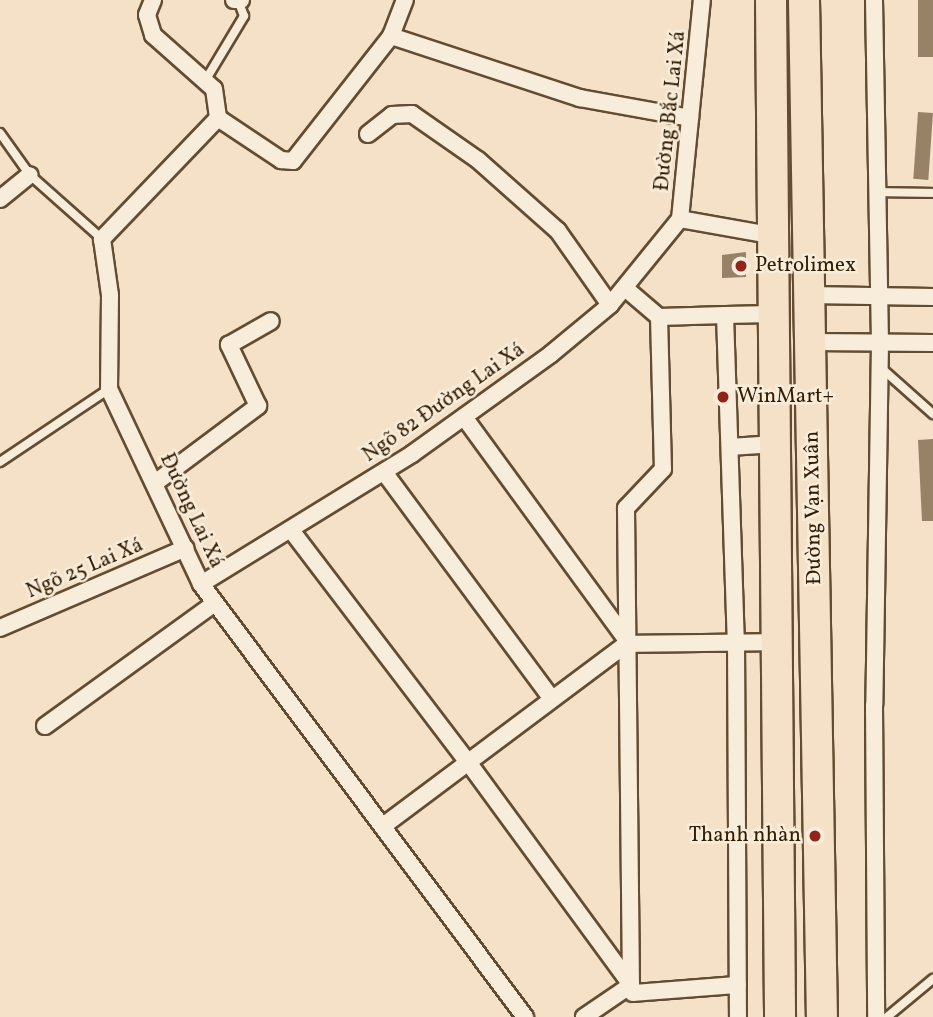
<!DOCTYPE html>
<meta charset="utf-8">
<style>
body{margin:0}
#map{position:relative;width:933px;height:1017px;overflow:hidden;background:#f4e1c8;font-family:Vollkorn,serif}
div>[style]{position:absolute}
.building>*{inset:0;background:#978268;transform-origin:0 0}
.roads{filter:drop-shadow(2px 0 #634d32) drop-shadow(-2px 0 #634d32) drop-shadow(0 2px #634d32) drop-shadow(0 -2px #634d32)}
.lane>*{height:8px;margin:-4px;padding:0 4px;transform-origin:4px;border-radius:4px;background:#f8ecdb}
.street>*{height:16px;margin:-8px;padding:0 8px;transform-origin:8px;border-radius:8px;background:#f8ecdb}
.highway>*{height:30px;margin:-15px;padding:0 15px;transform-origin:15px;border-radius:15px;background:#f4e1c8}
.dots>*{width:19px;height:19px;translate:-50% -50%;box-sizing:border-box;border:4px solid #f8ecdb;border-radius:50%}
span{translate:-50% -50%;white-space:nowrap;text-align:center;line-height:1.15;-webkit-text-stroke:5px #f8ecdb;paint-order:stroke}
.street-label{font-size:21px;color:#331c00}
.poi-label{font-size:21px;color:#331c00}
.left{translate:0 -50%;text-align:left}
.right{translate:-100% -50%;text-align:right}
</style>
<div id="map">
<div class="building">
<i style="left:918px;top:0;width:15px;height:57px"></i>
<i style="left:918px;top:112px;width:15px;height:67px;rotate:4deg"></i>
<i style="clip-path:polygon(746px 252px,746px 277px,722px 278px,722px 255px)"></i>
<i style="clip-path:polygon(933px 439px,933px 521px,922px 521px,918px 440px)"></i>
</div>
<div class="roads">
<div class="lane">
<i style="left:205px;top:81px;width:76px;rotate:-59deg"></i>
<i style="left:244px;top:16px;width:14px;rotate:-111deg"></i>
<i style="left:0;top:133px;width:52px;rotate:54.5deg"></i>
<i style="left:30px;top:175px;width:96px;rotate:41.6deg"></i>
<i style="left:876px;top:192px;width:57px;rotate:1deg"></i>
<i style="left:880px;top:367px;width:71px;rotate:41.6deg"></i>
<i style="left:0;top:462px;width:131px;rotate:-33.8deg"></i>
<i style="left:887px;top:1017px;width:60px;rotate:-39.6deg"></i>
</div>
<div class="street">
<i style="left:153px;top:0;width:16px;rotate:112deg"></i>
<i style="left:147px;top:15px;width:21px;rotate:73deg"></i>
<i style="left:153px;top:35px;width:81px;rotate:41.5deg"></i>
<i style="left:214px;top:89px;width:29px;rotate:82deg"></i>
<i style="left:218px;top:118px;width:168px;rotate:133.8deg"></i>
<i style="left:102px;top:239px;width:57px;rotate:81.9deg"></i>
<i style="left:110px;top:295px;width:94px;rotate:90.6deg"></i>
<i style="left:109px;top:389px;width:216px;rotate:64.7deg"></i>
<i style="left:201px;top:584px;width:541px;rotate:53.19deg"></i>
<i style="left:234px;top:0;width:7px"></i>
<i style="left:874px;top:0;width:343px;rotate:89deg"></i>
<i style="left:880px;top:343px;width:362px;rotate:90.9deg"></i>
<i style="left:874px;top:705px;width:312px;rotate:89.6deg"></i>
<i style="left:391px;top:36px;width:199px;rotate:18.2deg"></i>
<i style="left:580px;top:98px;width:112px;rotate:10.3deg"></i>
<i style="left:218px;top:118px;width:76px;rotate:33.7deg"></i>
<i style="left:281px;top:160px;width:12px;rotate:5deg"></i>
<i style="left:293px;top:161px;width:159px;rotate:-51.9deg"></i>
<i style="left:391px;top:36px;width:39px;rotate:-69deg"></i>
<i style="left:368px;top:134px;width:31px;rotate:-38deg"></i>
<i style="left:392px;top:115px;width:20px;rotate:-3deg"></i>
<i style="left:412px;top:114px;width:80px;rotate:34.9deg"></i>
<i style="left:478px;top:160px;width:107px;rotate:41.6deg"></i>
<i style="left:558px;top:231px;width:90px;rotate:54.9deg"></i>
<i style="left:0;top:199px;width:38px;rotate:-39deg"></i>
<i style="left:680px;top:219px;width:220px;rotate:-84.3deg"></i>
<i style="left:680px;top:219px;width:91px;rotate:10.1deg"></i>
<i style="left:625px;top:288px;width:45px;rotate:40.5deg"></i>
<i style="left:659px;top:317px;width:152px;rotate:88.5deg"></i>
<i style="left:663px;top:469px;width:54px;rotate:133.5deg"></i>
<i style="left:626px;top:508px;width:477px;rotate:89.4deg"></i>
<i style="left:631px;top:985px;width:8px;rotate:76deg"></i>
<i style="left:633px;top:993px;width:105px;rotate:-4.4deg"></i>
<i style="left:808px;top:295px;width:125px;rotate:0.9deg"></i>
<i style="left:725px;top:315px;width:47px;rotate:-1.2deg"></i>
<i style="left:659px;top:317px;width:66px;rotate:-1.7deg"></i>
<i style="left:725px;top:315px;width:327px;rotate:88.1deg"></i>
<i style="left:736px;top:642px;width:375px;rotate:89.7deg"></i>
<i style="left:811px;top:342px;width:122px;rotate:0.5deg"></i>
<i style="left:464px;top:417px;width:278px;rotate:53.9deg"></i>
<i style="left:730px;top:447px;width:45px;rotate:-3.8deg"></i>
<i style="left:384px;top:472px;width:282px;rotate:53.5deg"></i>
<i style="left:155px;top:483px;width:129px;rotate:-36.8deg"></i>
<i style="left:258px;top:406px;width:68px;rotate:-115.4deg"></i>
<i style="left:229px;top:345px;width:48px;rotate:-29.7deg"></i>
<i style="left:291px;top:530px;width:292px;rotate:52.7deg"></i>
<i style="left:468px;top:762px;width:276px;rotate:53.8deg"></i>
<i style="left:631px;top:985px;width:57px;rotate:145.8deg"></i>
<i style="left:201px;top:584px;width:248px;rotate:-31.6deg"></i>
<i style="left:412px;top:454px;width:171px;rotate:-35.7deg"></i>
<i style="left:551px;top:354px;width:77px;rotate:-39.7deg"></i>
<i style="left:610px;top:305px;width:111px;rotate:-50.9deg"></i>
<i style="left:0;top:628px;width:202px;rotate:-23.3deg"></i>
<i style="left:45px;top:726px;width:210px;rotate:-35.9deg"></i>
<i style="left:383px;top:826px;width:304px;rotate:-36.8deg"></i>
<i style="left:626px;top:644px;width:153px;rotate:-0.7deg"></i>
</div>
<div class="highway">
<i style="left:771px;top:0;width:1017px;rotate:89.49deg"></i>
<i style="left:804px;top:0;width:1017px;rotate:88.99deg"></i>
</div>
</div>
<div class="dots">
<i style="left:741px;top:266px;background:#8f2418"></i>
<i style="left:723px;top:397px;background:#8f2418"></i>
<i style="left:815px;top:836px;background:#8f2418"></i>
</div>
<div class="street-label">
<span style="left:671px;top:111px;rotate:-84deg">Đường Bắc Lai Xá</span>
<span style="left:444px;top:403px;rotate:-35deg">Ngõ 82 Đường Lai Xá</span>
<span style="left:814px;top:508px;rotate:-91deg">Đường Vạn Xuân</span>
<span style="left:191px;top:511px;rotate:65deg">Đường Lai Xá</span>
<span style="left:85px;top:569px;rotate:-23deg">Ngõ 25 Lai Xá</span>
</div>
<div class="poi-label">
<span class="left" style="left:755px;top:266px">Petrolimex</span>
<span class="left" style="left:737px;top:397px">WinMart+</span>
<span class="right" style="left:801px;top:836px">Thanh nhàn</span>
</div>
</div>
